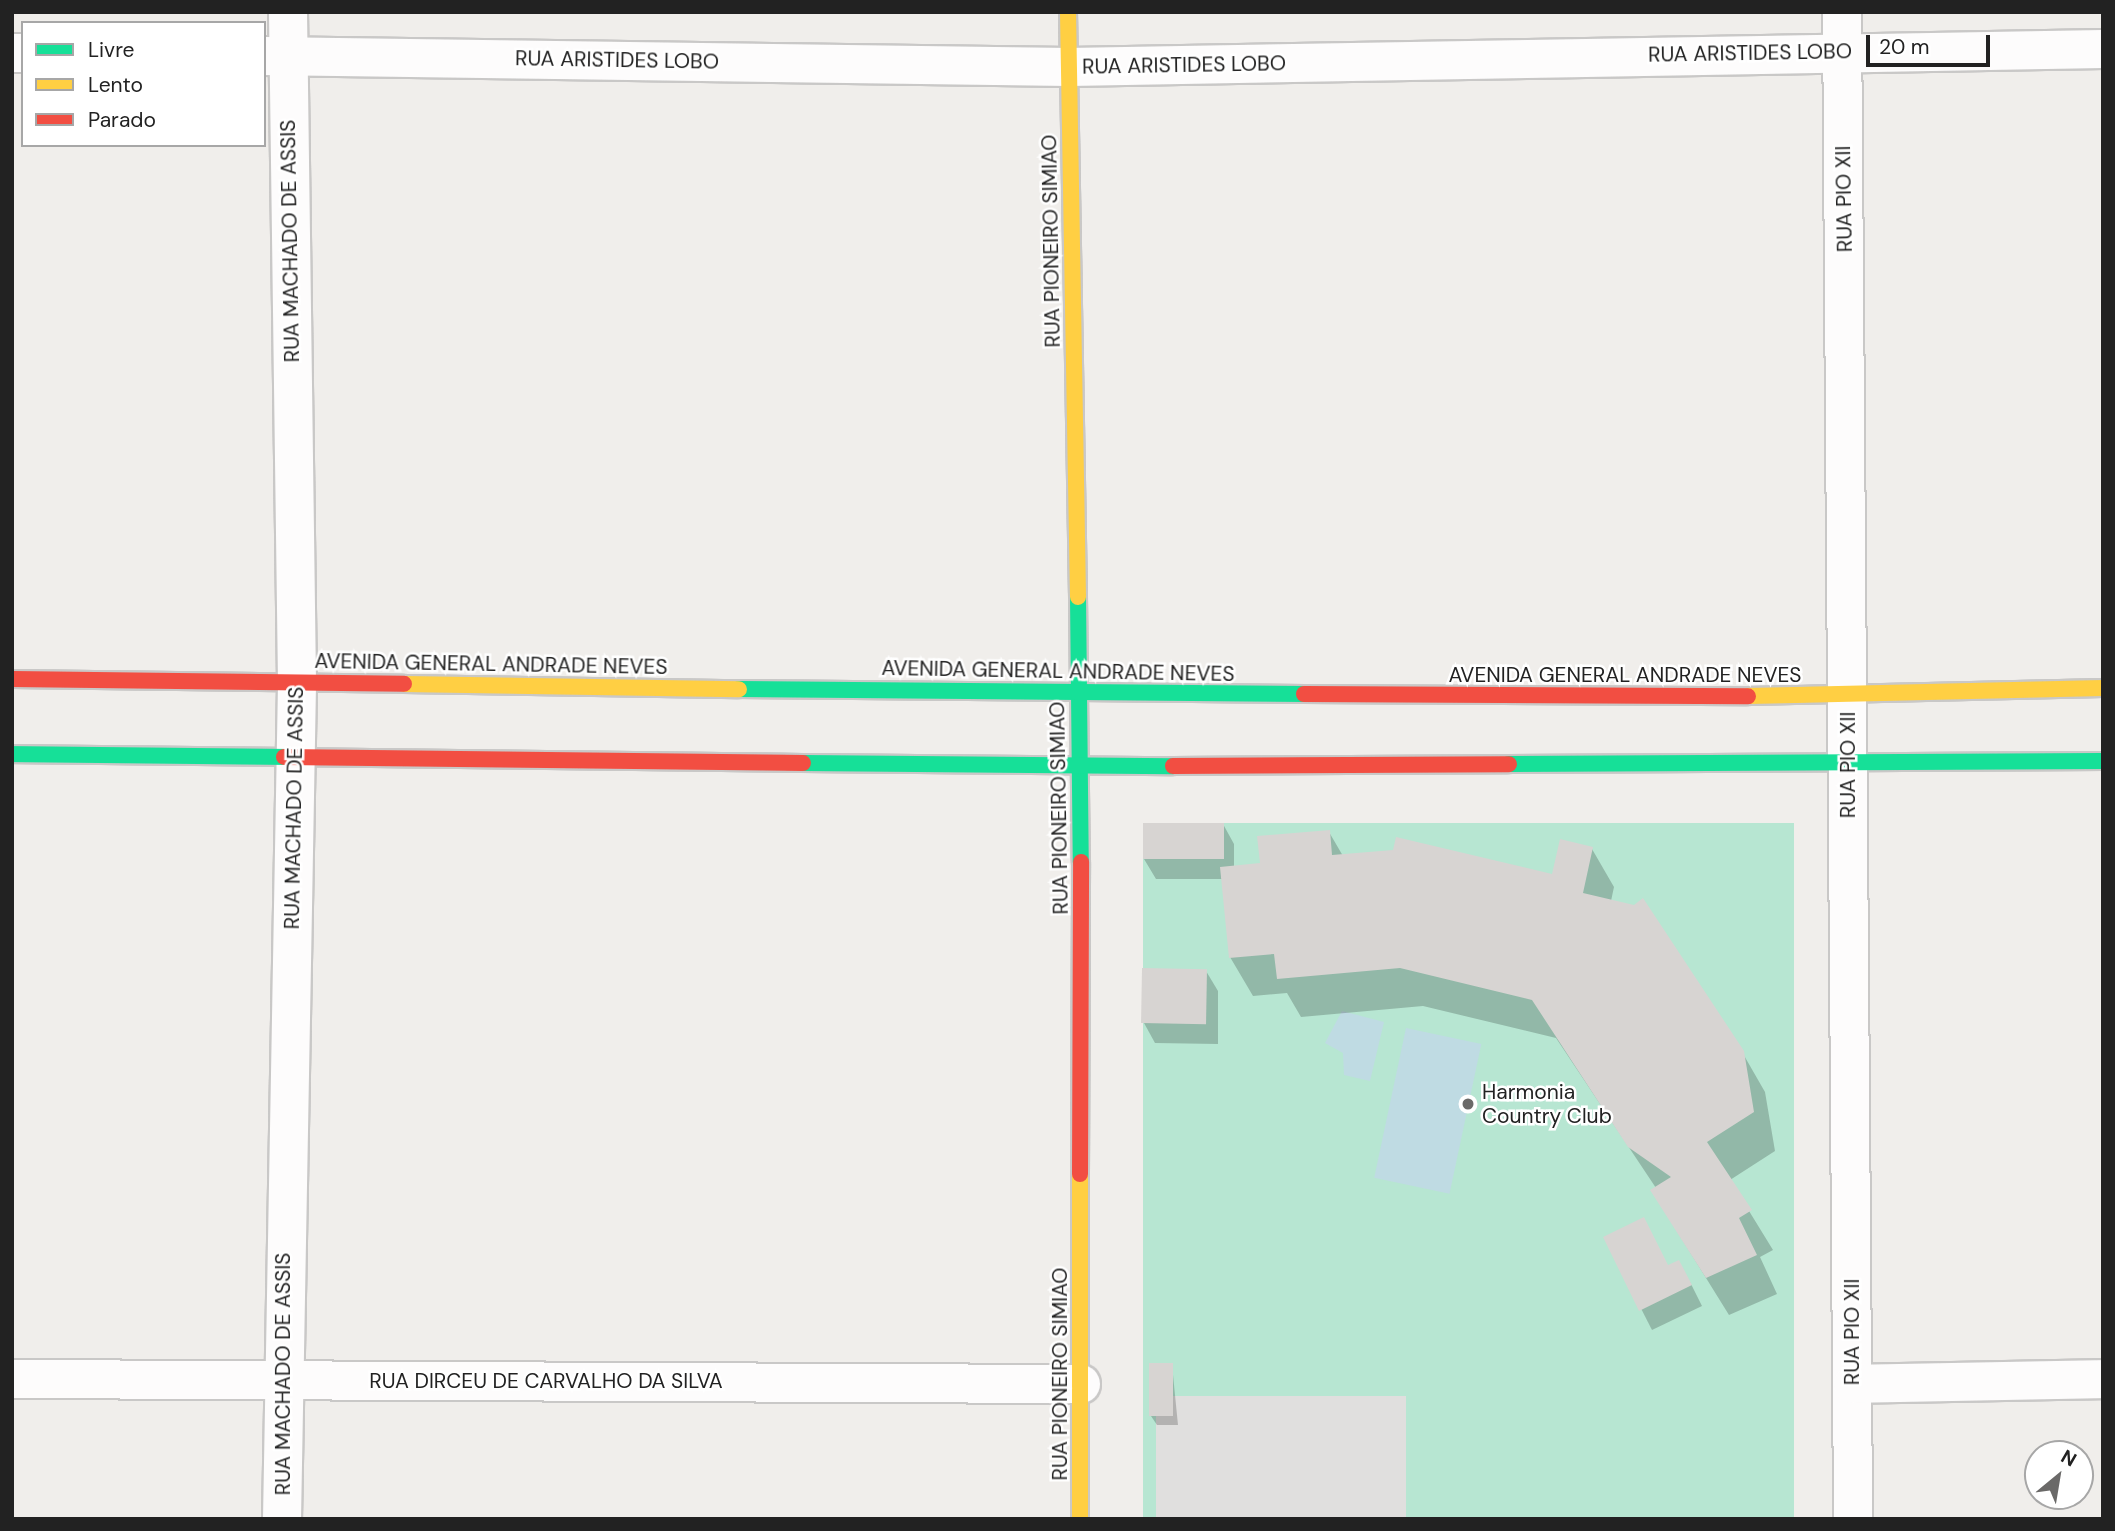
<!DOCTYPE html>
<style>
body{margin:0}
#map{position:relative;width:2115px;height:1531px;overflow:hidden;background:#f0eeeb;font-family:"DM Sans",sans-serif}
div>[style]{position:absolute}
.pitch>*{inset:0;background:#b7e6d2;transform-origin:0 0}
.parking>*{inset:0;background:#e0dfde;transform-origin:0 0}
.water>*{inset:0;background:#bfdbe3;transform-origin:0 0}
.shadow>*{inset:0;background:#0003}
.building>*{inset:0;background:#d7d4d2;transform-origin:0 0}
.roads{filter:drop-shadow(2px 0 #c9c8c7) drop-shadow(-2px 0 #c9c8c7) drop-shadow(0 2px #c9c8c7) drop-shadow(0 -2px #c9c8c7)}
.street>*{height:38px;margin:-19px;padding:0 19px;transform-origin:19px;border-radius:19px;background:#fdfcfc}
.fast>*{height:16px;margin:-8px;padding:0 8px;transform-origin:8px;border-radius:8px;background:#16e098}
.slow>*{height:16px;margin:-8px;padding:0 8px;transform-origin:8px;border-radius:8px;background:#ffcf43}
.jam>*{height:16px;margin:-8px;padding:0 8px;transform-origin:8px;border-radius:8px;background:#f24e42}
.dots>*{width:19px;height:19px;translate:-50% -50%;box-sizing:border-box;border:4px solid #fff;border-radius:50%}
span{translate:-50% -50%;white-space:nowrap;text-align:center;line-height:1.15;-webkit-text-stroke:5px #fff;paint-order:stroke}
.street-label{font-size:21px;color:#222}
.poi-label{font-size:21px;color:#222}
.left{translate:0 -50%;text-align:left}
.frame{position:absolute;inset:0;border:14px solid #222;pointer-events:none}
.legend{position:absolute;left:21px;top:21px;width:245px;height:126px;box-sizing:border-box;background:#fff;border:2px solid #a7a7a7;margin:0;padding:9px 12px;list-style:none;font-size:21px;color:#222}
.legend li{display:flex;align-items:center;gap:14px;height:35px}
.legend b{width:35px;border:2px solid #a7a7a7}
.north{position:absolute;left:2024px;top:1440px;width:70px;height:70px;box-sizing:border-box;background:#fff;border:2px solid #a7a7a7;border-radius:50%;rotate:30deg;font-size:19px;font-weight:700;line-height:28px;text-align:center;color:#222}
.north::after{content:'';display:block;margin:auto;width:24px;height:32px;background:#6a6968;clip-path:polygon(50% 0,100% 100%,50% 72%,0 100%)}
.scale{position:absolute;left:1866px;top:35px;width:124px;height:32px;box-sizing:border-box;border:4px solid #222;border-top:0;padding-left:9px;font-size:21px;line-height:24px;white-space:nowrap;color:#222;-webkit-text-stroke:5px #fff;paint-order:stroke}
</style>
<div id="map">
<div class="pitch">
<i style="left:1143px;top:823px;width:651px;height:696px"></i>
</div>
<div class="parking">
<i style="left:1156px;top:1396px;width:250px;height:123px"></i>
</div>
<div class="water">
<i style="clip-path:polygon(1342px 1011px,1384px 1022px,1370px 1081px,1344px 1075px,1343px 1053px,1325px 1043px)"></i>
<i style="left:1406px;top:1028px;width:77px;height:153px;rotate:12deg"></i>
</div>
<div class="shadow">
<i style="clip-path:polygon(1223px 824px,1234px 844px,1234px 867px,1261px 865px,1329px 832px,1343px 856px,1553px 876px,1592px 849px,1614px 887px,1611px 901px,1742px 1052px,1765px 1092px,1775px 1151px,1730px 1180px,1773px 1250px,1760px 1257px,1777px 1294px,1729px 1315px,1652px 1191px,1656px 1188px,1556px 1038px,1423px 1006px,1301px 1017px,1287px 993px,1253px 996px,1230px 957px,1223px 879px,1156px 879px,1144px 859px)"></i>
<i style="clip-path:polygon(1206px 971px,1218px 991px,1218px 1044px,1155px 1043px,1144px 1023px)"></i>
<i style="clip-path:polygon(1605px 1238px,1690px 1282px,1702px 1306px,1652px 1330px)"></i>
<i style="clip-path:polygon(1172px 1365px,1178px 1425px,1157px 1425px,1151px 1416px)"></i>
</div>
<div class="building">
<i style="left:1143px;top:823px;width:81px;height:36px"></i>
<i style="clip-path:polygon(1330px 830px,1332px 855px,1393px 850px,1396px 837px,1552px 874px,1560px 839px,1593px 847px,1583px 893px,1634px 905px,1643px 898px,1744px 1051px,1754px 1112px,1707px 1142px,1752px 1210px,1739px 1218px,1757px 1255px,1706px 1278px,1650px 1190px,1671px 1177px,1628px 1147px,1532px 1000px,1400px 968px,1277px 979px,1274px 954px,1229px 958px,1220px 867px,1260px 863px,1257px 836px)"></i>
<i style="left:1142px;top:968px;width:65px;height:55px;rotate:1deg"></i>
<i style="clip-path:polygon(1644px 1217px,1668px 1265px,1679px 1260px,1692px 1285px,1639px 1311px,1603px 1237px)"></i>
<i style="left:1149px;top:1363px;width:24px;height:53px"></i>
</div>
<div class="roads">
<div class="street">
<i style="left:1842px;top:12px;width:1507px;rotate:89.58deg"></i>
<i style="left:12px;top:53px;width:11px"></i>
<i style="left:264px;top:56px;width:805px;rotate:0.78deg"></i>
<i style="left:1069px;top:67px;width:1034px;rotate:-1deg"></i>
<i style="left:12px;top:1379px;width:1069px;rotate:0.27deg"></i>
<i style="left:1853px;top:1384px;width:250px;rotate:-1.1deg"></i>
<i style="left:282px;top:1519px;width:837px;rotate:-88.97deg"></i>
<i style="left:297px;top:682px;width:670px;rotate:-90.77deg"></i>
</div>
<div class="fast">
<i style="left:1078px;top:597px;width:265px;rotate:89.4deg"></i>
<i style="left:739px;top:689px;width:565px;rotate:0.51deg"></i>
<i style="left:12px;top:754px;width:272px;rotate:0.6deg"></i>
<i style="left:803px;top:763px;width:370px;rotate:0.5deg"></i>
<i style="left:1509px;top:764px;width:594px;rotate:-0.29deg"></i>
</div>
<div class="slow">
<i style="left:1068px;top:12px;width:585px;rotate:89.02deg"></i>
<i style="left:404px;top:684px;width:335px;rotate:0.9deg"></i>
<i style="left:1748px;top:696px;width:355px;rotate:-1.3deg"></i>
<i style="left:1080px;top:1519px;width:345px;rotate:-90deg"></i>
</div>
<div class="jam">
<i style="left:12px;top:679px;width:392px;rotate:0.7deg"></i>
<i style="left:1304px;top:694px;width:444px;rotate:0.3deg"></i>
<i style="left:284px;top:757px;width:519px;rotate:0.66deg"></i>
<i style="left:1173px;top:766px;width:336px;rotate:-0.3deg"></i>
<i style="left:1080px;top:1174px;width:312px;rotate:-89.8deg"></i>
</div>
</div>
<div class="dots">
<i style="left:1468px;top:1104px;background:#6a6968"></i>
</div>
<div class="street-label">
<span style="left:1750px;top:53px;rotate:-1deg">RUA ARISTIDES LOBO</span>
<span style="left:617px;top:60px;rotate:1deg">RUA ARISTIDES LOBO</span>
<span style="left:1184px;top:65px;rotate:-1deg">RUA ARISTIDES LOBO</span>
<span style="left:1844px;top:199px;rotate:-91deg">RUA PIO XII</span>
<span style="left:290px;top:241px;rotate:-91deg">RUA MACHADO DE ASSIS</span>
<span style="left:1051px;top:241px;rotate:-91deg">RUA PIONEIRO SIMIAO</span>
<span style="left:491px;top:664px;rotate:1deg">AVENIDA GENERAL ANDRADE NEVES</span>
<span style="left:1058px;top:671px;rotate:1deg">AVENIDA GENERAL ANDRADE NEVES</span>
<span style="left:1625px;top:675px">AVENIDA GENERAL ANDRADE NEVES</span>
<span style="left:1848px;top:765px;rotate:-90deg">RUA PIO XII</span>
<span style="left:294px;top:808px;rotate:-89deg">RUA MACHADO DE ASSIS</span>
<span style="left:1059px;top:808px;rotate:-91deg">RUA PIONEIRO SIMIAO</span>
<span style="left:1852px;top:1332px;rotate:-90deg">RUA PIO XII</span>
<span style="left:283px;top:1374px;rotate:-90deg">RUA MACHADO DE ASSIS</span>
<span style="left:1060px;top:1374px;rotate:-90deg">RUA PIONEIRO SIMIAO</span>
<span style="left:546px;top:1381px">RUA DIRCEU DE CARVALHO DA SILVA</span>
</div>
<div class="poi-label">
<span class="left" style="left:1482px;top:1104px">Harmonia<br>Country Club</span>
</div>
<div class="frame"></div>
<ul class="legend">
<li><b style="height:9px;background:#16e098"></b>Livre</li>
<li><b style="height:9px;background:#ffcf43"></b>Lento</li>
<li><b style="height:9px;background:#f24e42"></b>Parado</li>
</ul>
<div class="north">N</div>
<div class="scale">20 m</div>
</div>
